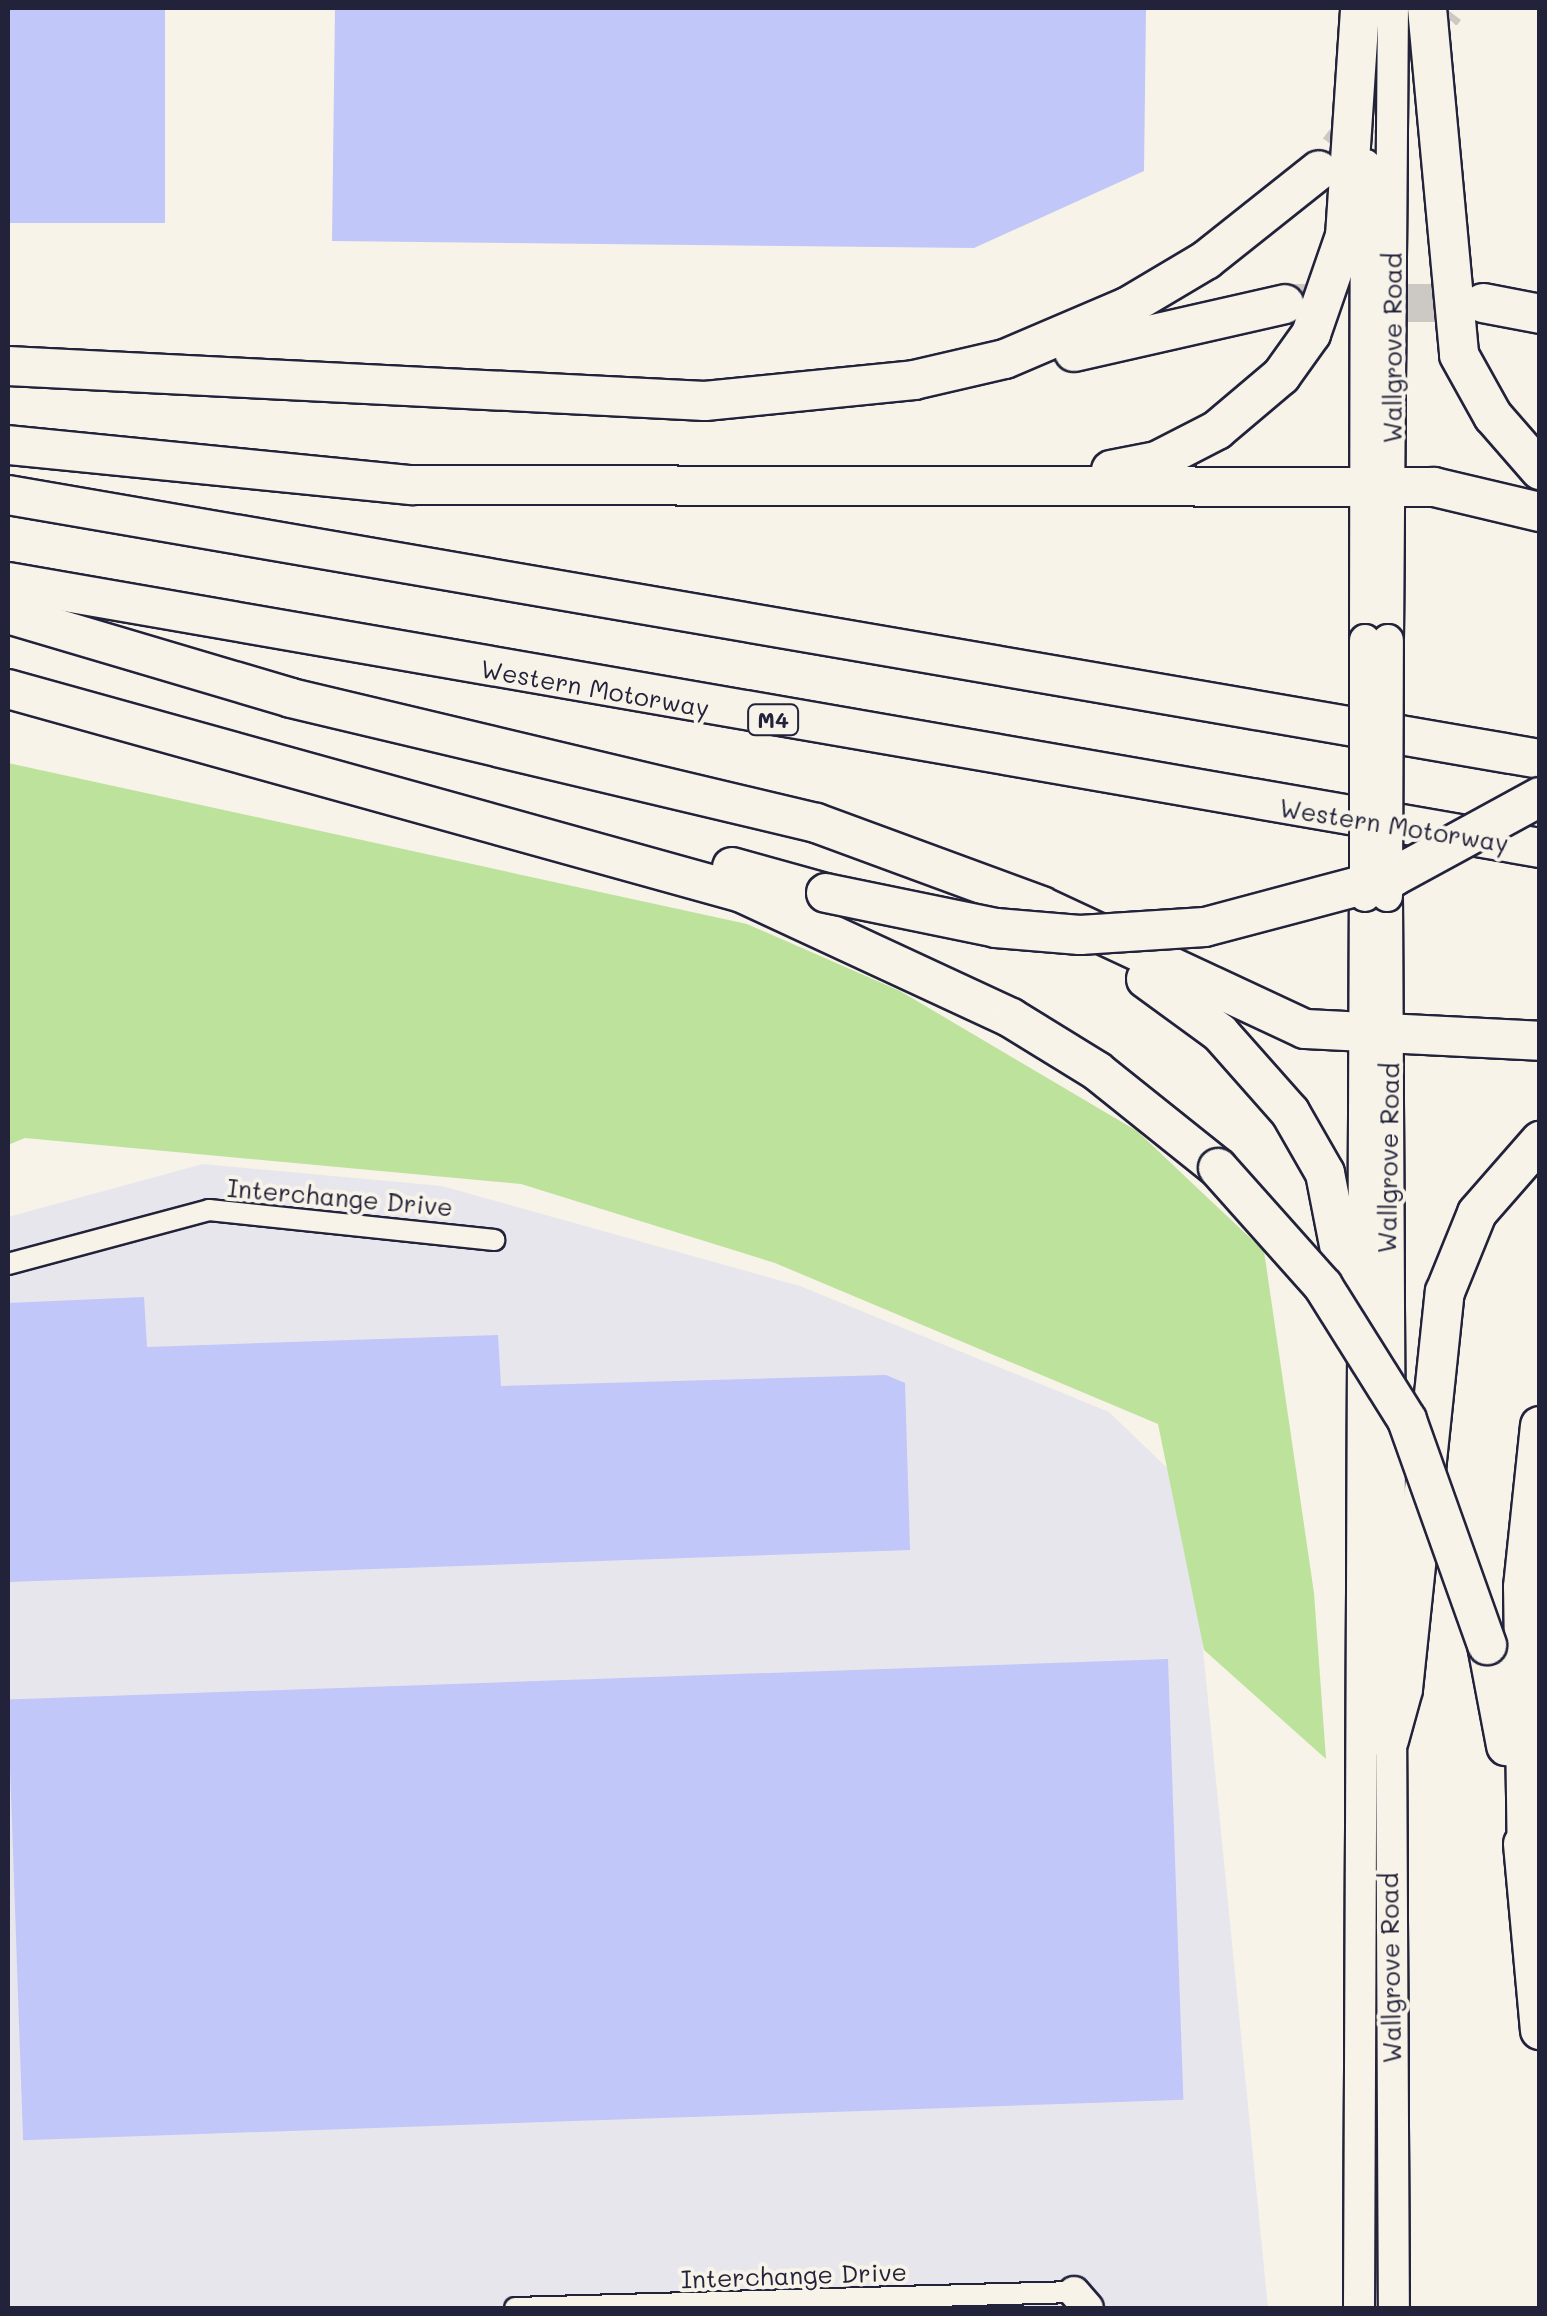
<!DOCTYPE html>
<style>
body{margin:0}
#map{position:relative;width:1547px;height:2316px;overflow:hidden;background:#f7f3e8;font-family:Mali,sans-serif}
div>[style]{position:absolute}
.built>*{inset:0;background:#e7e6ed}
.green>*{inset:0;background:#bde29c}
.building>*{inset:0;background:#c1c7f9;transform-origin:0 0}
.highway-tunnel>*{height:38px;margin-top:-19px;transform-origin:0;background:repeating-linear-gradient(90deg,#ccc9c5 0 38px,transparent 0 57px)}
.roads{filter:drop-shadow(2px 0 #22223b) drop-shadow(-2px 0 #22223b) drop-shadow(0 2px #22223b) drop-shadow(0 -2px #22223b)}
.street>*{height:20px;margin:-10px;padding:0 10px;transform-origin:10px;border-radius:10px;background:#f7f3e8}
.secondary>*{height:30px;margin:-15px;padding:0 15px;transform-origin:15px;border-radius:15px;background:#f7f3e8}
.highway>*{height:38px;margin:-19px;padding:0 19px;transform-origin:19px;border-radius:19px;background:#f7f3e8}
.bridges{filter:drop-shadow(2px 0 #22223b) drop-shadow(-2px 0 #22223b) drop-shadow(0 2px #22223b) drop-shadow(0 -2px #22223b)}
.secondary-bridge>*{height:30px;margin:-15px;padding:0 15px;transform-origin:15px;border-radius:15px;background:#f7f3e8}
.highway-bridge>*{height:38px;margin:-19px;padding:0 19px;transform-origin:19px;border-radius:19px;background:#f7f3e8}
span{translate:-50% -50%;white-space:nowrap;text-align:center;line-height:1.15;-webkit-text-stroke:8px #f7f3e8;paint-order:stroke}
.shield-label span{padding:2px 8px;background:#f7f3e8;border:2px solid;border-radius:8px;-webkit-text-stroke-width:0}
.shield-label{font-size:22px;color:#22223b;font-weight:700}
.street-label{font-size:25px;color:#22223b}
.frame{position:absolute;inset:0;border:10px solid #22223b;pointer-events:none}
</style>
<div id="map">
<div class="built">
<i style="clip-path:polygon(203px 1164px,442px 1186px,800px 1286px,1109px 1412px,1187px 1487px,1268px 2308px,8px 2308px,8px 1217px)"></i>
</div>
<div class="green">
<i style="clip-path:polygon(8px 763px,747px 924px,900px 991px,1137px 1131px,1264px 1251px,1314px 1593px,1326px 1759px,1204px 1650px,1158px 1424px,775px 1263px,521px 1184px,25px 1138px,8px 1145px)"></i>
</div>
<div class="building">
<i style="left:8px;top:8px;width:157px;height:215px"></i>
<i style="clip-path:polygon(335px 8px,1146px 8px,1144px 171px,974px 248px,332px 241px)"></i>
<i style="clip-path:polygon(144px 1297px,147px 1347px,498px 1335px,501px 1386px,886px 1375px,905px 1383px,910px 1550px,8px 1582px,8px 1303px)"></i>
<i style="left:1168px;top:1659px;width:441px;height:1161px;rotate:88deg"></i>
</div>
<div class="highway-tunnel">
<i style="left:1338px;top:150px;width:178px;rotate:-52.7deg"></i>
<i style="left:1292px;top:303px;width:191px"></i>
</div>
<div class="roads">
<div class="street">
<i style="left:8px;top:1264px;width:208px;rotate:-15deg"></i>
<i style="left:209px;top:1210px;width:287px;rotate:6deg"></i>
<i style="left:515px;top:2308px;width:559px;rotate:-1.64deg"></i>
</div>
<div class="secondary">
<i style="left:1365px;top:640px;width:475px;rotate:-89.9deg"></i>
<i style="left:1388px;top:640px;width:632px;rotate:-89.55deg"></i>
<i style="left:1387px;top:896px;width:1412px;rotate:89.72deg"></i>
<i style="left:1074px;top:2292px;width:21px;rotate:49deg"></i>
<i style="left:1359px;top:2308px;width:1412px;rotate:-89.76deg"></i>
</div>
<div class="highway">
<i style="left:1427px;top:8px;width:348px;rotate:84.7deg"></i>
<i style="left:1459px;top:355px;width:70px;rotate:60.9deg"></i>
<i style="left:1493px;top:416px;width:72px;rotate:49deg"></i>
<i style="left:1483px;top:303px;width:58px;rotate:10.9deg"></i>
<i style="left:1074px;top:352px;width:216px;rotate:-12.8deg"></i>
<i style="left:8px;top:366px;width:698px;rotate:2.87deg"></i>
<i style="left:705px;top:401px;width:210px;rotate:-5.7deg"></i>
<i style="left:914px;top:380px;width:93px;rotate:-13deg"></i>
<i style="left:1005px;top:359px;width:133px;rotate:-23.1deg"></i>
<i style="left:1127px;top:307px;width:92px;rotate:-30.7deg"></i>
<i style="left:1206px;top:260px;width:144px;rotate:-38.5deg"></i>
<i style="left:8px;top:445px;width:406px;rotate:5.7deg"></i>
<i style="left:412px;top:485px;width:1022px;rotate:0.11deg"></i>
<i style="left:1434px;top:487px;width:109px;rotate:13.3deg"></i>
<i style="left:1111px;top:470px;width:47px;rotate:-11.1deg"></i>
<i style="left:1157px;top:461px;width:68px;rotate:-27.3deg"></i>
<i style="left:1217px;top:430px;width:84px;rotate:-40.2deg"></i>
<i style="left:1281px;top:376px;width:52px;rotate:-54.5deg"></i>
<i style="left:1311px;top:334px;width:104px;rotate:-70.9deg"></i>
<i style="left:1345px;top:236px;width:228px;rotate:-86.2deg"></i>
<i style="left:8px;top:495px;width:1555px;rotate:9.78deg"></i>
<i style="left:8px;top:582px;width:1555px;rotate:9.85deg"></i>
<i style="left:8px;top:614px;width:295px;rotate:16.5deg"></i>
<i style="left:291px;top:698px;width:540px;rotate:13.39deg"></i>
<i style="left:816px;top:823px;width:240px;rotate:20.2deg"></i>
<i style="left:1041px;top:906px;width:291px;rotate:25deg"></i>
<i style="left:1305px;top:1029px;width:235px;rotate:2.9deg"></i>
<i style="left:8px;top:689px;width:762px;rotate:15.53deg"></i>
<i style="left:742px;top:893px;width:297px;rotate:24.9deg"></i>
<i style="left:1011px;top:1018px;width:101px;rotate:31.6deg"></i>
<i style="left:1097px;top:1071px;width:155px;rotate:38.7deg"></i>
<i style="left:732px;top:867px;width:98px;rotate:15.5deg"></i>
<i style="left:1146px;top:979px;width:92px;rotate:36.1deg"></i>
<i style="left:1220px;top:1033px;width:106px;rotate:48.5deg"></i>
<i style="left:1290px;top:1112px;width:70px;rotate:60.2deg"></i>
<i style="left:1325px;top:1173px;width:100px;rotate:79deg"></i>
<i style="left:1344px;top:1271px;width:31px;rotate:53deg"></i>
<i style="left:1487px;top:1645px;width:103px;rotate:79.3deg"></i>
<i style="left:1389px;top:1740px;width:53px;rotate:-74.6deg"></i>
<i style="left:1403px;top:1689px;width:399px;rotate:-84deg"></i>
<i style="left:1445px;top:1292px;width:85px;rotate:-67.9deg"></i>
<i style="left:1477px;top:1213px;width:96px;rotate:-48.8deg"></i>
<i style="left:1523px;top:1844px;width:187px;rotate:84.8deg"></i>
<i style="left:1527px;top:1869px;width:282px;rotate:-90.8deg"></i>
<i style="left:1523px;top:1587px;width:162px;rotate:-84deg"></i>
</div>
</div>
<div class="bridges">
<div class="secondary-bridge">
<i style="left:1365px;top:640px;width:256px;rotate:90deg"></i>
<i style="left:1387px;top:896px;width:256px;rotate:-89.8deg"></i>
</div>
<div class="highway-bridge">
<i style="left:826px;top:893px;width:174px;rotate:11.6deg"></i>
<i style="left:996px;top:928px;width:84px;rotate:4.8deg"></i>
<i style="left:1080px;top:935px;width:125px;rotate:-3.7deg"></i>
<i style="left:1205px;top:927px;width:195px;rotate:-14.9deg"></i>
<i style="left:1393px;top:877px;width:167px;rotate:-28.6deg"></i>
<i style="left:1218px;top:1168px;width:158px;rotate:48.3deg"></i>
<i style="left:1323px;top:1286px;width:158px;rotate:57.9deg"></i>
<i style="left:1407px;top:1420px;width:239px;rotate:70.4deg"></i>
</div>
</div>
<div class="shield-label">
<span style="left:773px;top:720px">M4</span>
</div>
<div class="street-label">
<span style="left:1392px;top:348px;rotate:-90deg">Wallgrove Road</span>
<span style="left:595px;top:688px;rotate:10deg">Western Motorway</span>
<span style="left:1394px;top:825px;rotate:9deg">Western Motorway</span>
<span style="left:1388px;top:1158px;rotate:-89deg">Wallgrove Road</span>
<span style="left:340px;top:1197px;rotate:5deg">Interchange Drive</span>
<span style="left:1390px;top:1968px;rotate:-91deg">Wallgrove Road</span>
<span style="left:794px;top:2275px;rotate:-2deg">Interchange Drive</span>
</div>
<div class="frame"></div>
</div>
